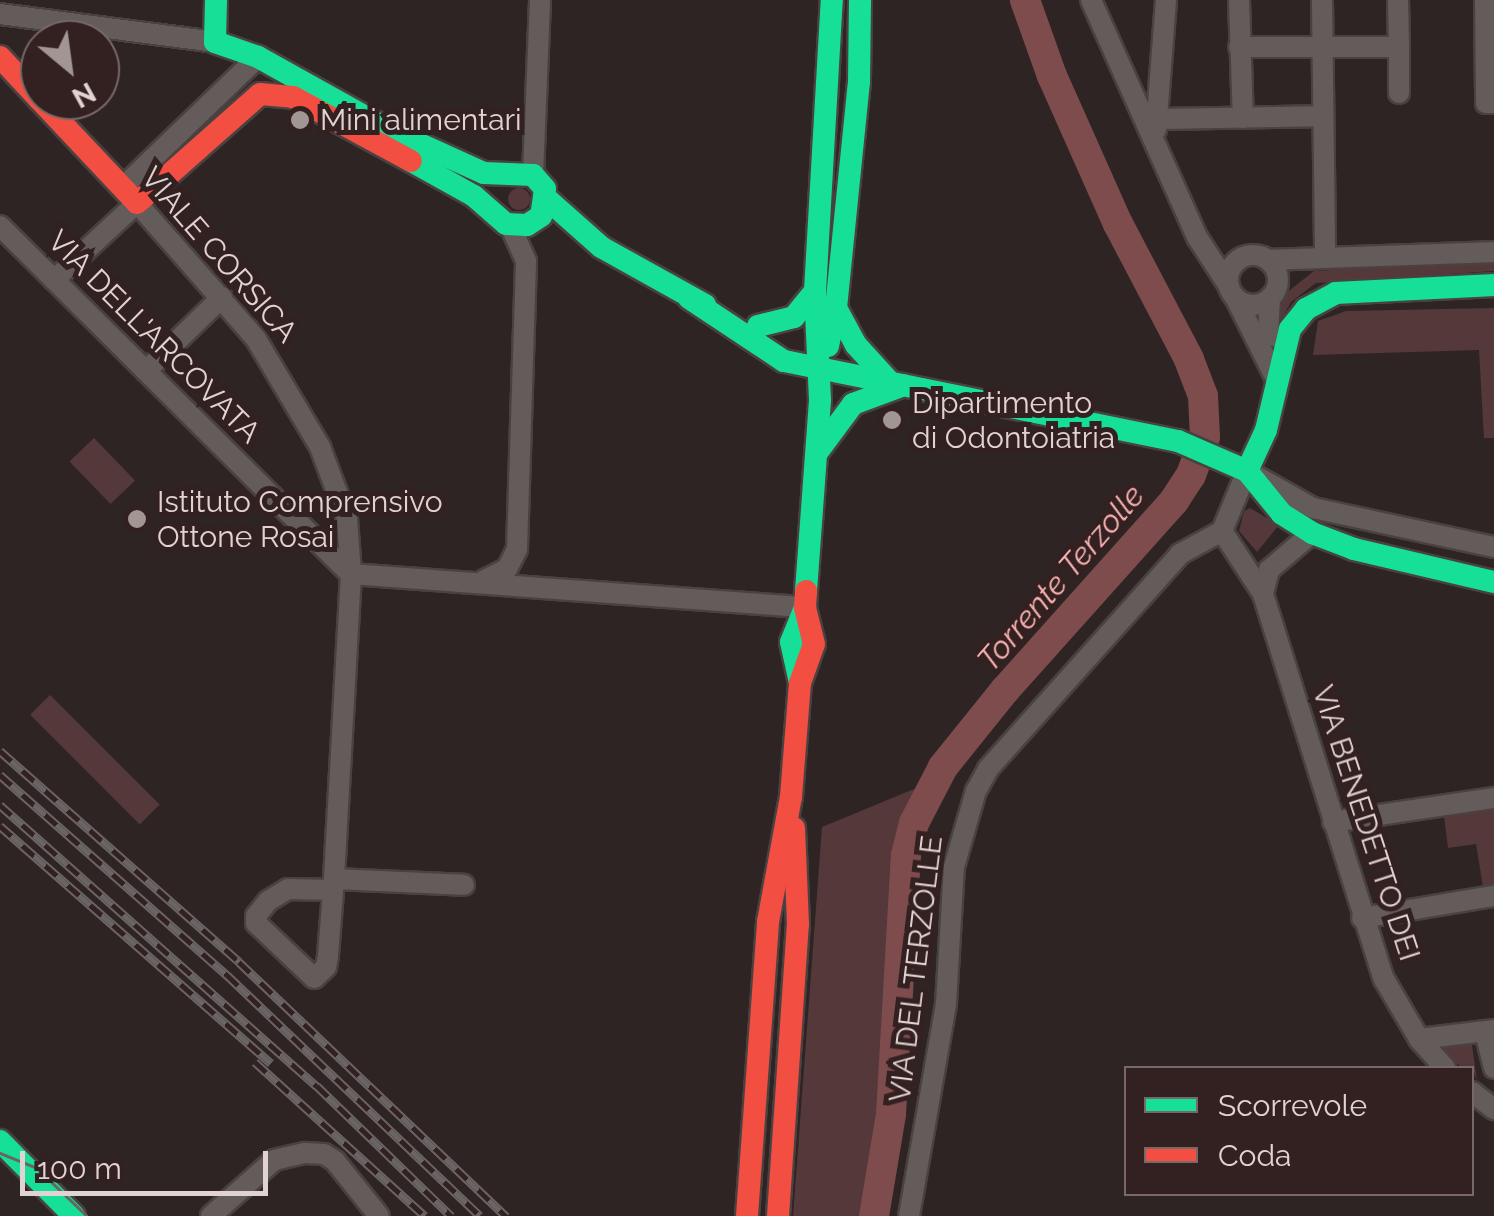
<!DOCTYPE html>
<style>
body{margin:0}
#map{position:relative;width:1494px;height:1216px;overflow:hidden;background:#2f2424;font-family:Raleway,sans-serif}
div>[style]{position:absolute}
.green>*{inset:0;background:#553839;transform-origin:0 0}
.round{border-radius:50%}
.river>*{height:30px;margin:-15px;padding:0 15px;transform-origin:15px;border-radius:15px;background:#7e4c4d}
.roads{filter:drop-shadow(2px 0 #4a4141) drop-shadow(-2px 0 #4a4141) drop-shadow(0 2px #4a4141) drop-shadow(0 -2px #4a4141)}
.street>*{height:20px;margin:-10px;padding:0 10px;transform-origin:10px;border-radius:10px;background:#645b5b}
.street>.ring{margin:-10px;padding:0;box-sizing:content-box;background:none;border:20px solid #645b5b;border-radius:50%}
.fast>*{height:22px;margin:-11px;padding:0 11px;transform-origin:11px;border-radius:11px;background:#16e098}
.jam>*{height:22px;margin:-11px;padding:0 11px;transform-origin:11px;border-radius:11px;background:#f24e42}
.tram>*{height:2.5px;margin:-1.25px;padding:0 1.25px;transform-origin:1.25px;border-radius:1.25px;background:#6b6464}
.rail>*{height:9px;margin-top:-4.5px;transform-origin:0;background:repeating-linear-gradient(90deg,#332020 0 15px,#6b6464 0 30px);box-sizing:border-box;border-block:2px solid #6b6464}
.dots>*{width:28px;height:28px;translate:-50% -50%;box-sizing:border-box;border:5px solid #332020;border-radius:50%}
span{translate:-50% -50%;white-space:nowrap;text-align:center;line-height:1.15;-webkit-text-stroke:10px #332020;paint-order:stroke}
.poi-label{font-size:30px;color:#e0d3d2}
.left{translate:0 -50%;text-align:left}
.street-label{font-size:30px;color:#e0d3d2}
.water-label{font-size:32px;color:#f8b2b3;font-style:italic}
.legend{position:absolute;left:1124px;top:1066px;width:350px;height:130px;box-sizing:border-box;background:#332020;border:2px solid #786867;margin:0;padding:12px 18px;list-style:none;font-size:30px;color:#e0d3d2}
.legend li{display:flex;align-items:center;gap:20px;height:50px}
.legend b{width:50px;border:2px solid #786867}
.north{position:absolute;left:20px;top:20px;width:100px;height:100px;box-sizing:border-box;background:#332020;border:2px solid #786867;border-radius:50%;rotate:151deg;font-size:28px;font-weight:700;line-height:40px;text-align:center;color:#e0d3d2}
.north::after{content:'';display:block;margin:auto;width:35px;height:45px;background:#a29695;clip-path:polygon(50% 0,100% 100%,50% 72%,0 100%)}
.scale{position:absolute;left:20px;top:1151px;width:248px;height:45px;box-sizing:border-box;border:5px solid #e0d3d2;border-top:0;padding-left:12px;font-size:30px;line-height:35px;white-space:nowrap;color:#e0d3d2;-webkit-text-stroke:8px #332020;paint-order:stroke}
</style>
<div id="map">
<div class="green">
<i class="round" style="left:508px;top:188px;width:22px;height:22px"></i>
<i style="clip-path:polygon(1494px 261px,1494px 271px,1316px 283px,1291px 302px,1278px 326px,1280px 298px,1314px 271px)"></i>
<i style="clip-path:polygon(1494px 308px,1494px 438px,1484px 438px,1479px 350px,1313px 355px,1318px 321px,1346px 311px)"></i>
<i style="left:94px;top:438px;width:59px;height:34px;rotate:46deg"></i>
<i style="clip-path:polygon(1250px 508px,1279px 525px,1257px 552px,1239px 531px,1244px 511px)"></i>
<i style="left:50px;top:695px;width:155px;height:28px;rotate:45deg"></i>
<i style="clip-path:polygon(914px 789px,876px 1126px,859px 1216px,793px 1216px,822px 827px)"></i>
<i style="clip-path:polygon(1494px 802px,1494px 892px,1484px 893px,1476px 844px,1448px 848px,1443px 808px)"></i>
<i style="clip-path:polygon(1469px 1043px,1472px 1045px,1477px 1081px,1472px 1068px,1462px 1068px,1439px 1049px)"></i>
</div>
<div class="river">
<i style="left:874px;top:1216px;width:103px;rotate:-80.5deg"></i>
<i style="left:891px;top:1114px;width:259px;rotate:-86.7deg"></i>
<i style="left:906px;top:855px;width:33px;rotate:-76deg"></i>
<i style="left:914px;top:823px;width:63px;rotate:-62.6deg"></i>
<i style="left:943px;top:767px;width:99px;rotate:-51.2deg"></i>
<i style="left:1005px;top:690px;width:254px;rotate:-48.2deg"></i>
<i style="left:1174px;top:501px;width:31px;rotate:-57deg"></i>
<i style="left:1191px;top:475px;width:40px;rotate:-69.8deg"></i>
<i style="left:1205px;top:437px;width:41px;rotate:-92.8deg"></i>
<i style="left:1203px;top:396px;width:40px;rotate:-111deg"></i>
<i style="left:1189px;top:359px;width:153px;rotate:-117.7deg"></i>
<i style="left:1118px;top:224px;width:162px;rotate:-114deg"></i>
<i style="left:1052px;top:76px;width:81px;rotate:-109.6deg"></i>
</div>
<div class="roads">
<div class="street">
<i style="left:1091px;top:0;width:260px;rotate:65.9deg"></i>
<i style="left:1197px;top:237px;width:59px;rotate:56.9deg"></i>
<i style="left:1239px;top:0;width:118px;rotate:88.1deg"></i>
<i style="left:1322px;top:0;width:257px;rotate:89.3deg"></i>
<i style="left:1485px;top:0;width:103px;rotate:89.4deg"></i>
<i style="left:1486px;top:103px;width:8px"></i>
<i style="left:0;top:14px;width:217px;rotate:7.4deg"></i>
<i style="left:1239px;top:47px;width:160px"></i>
<i style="left:1399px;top:47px;width:47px;rotate:-91.2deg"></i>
<i style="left:1399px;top:47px;width:46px;rotate:90deg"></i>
<i style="left:1158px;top:119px;width:164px;rotate:-1deg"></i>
<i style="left:1156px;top:130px;width:130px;rotate:-85.6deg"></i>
<i style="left:533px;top:175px;width:175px;rotate:-87.7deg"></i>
<i style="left:122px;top:188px;width:189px;rotate:-43.9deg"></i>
<i style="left:0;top:226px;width:494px;rotate:44.8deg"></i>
<i class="ring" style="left:1228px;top:255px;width:30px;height:30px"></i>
<i style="left:1269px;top:260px;width:225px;rotate:-2deg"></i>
<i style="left:54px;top:280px;width:113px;rotate:-42.9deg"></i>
<i style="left:137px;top:203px;width:181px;rotate:48.8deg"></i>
<i style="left:256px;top:339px;width:126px;rotate:59.3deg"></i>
<i style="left:320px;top:447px;width:77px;rotate:69.4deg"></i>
<i style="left:347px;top:519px;width:55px;rotate:85.8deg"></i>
<i style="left:351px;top:574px;width:305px;rotate:93.2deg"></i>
<i style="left:334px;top:879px;width:77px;rotate:94.5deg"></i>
<i style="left:328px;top:956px;width:11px;rotate:100deg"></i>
<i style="left:326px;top:967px;width:16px;rotate:137deg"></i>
<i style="left:314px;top:978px;width:80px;rotate:-136.5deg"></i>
<i style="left:256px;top:923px;width:7px;rotate:-90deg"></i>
<i style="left:256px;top:916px;width:19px;rotate:-51deg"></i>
<i style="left:268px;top:901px;width:23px;rotate:-31deg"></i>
<i style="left:288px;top:889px;width:45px;rotate:1.3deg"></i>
<i style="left:1235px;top:297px;width:92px;rotate:63.4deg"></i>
<i style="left:1270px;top:298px;width:36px;rotate:93deg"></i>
<i style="left:1268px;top:334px;width:20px;rotate:18deg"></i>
<i style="left:146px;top:371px;width:106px;rotate:-44.2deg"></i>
<i style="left:1222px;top:531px;width:75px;rotate:56.9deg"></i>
<i style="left:1263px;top:594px;width:404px;rotate:72.6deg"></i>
<i style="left:1384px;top:979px;width:69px;rotate:59.7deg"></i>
<i style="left:1419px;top:1039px;width:39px;rotate:48deg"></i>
<i style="left:1222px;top:531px;width:65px;rotate:-67.4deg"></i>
<i style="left:1247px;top:471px;width:76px;rotate:29.3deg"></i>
<i style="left:1313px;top:508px;width:185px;rotate:12.2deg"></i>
<i style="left:351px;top:574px;width:455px;rotate:4.2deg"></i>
<i style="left:483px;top:581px;width:27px;rotate:-27deg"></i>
<i style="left:507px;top:569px;width:22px;rotate:-63deg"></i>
<i style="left:517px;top:549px;width:288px;rotate:-88.2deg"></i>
<i style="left:526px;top:261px;width:39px;rotate:-114deg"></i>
<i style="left:1263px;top:594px;width:25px;rotate:-76deg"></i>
<i style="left:1269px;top:570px;width:57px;rotate:-40.7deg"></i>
<i style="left:1333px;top:822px;width:163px;rotate:-8.5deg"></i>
<i style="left:334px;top:879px;width:130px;rotate:2.6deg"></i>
<i style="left:1362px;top:918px;width:134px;rotate:-9.5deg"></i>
<i style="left:1485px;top:1032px;width:37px;rotate:76deg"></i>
<i style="left:1419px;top:1039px;width:76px;rotate:-6.8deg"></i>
<i style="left:1472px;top:1092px;width:28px;rotate:38deg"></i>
<i style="left:211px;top:1216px;width:84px;rotate:-41.6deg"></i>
<i style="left:274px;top:1160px;width:32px;rotate:-13deg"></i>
<i style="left:305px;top:1153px;width:19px;rotate:3deg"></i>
<i style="left:324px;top:1154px;width:13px;rotate:32deg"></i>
<i style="left:335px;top:1161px;width:70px;rotate:51.3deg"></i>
<i style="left:909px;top:1216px;width:215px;rotate:-80.1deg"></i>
<i style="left:946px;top:1004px;width:137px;rotate:-86.7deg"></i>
<i style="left:954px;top:867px;width:79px;rotate:-73.9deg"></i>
<i style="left:976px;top:791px;width:25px;rotate:-61deg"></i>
<i style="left:988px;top:769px;width:288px;rotate:-48.2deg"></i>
<i style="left:1180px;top:554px;width:48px;rotate:-28.7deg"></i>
</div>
<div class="fast">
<i style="left:216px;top:0;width:42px;rotate:91.4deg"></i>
<i style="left:215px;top:42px;width:46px;rotate:19.2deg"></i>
<i style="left:258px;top:57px;width:150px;rotate:29.1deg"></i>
<i style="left:389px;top:130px;width:104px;rotate:24.4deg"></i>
<i style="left:484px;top:173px;width:49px;rotate:2.3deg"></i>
<i style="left:533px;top:175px;width:18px;rotate:49deg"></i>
<i style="left:545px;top:189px;width:27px;rotate:98deg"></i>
<i style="left:541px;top:216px;width:17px;rotate:147deg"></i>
<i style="left:527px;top:225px;width:21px;rotate:-177deg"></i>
<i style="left:506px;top:224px;width:43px;rotate:-138.8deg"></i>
<i style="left:474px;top:196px;width:72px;rotate:-150.9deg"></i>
<i style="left:547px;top:199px;width:72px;rotate:41.6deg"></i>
<i style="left:601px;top:247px;width:119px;rotate:29.1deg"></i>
<i style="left:689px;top:298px;width:114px;rotate:33.6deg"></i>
<i style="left:784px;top:361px;width:402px;rotate:11.5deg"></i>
<i style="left:1178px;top:441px;width:75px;rotate:23.5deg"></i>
<i style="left:1247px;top:471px;width:55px;rotate:50.9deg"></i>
<i style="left:1282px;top:514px;width:36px;rotate:32deg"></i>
<i style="left:1312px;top:533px;width:45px;rotate:20.9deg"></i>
<i style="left:1354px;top:549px;width:144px;rotate:13.3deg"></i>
<i style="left:836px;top:308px;width:42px;rotate:61.6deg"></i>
<i style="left:856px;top:345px;width:46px;rotate:47.6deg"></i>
<i style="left:758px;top:326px;width:37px;rotate:-14deg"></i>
<i style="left:794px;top:317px;width:33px;rotate:-51deg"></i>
<i style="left:828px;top:346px;width:39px;rotate:-78deg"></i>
<i style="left:836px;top:308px;width:227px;rotate:-84.2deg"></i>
<i style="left:859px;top:82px;width:82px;rotate:-89.3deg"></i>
<i style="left:819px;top:450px;width:57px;rotate:-53.5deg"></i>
<i style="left:853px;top:404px;width:54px;rotate:-20.4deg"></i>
<i style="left:1247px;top:471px;width:45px;rotate:-65.1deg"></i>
<i style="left:1266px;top:430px;width:104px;rotate:-76.6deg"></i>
<i style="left:1290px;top:329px;width:26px;rotate:-51deg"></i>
<i style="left:1306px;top:309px;width:34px;rotate:-28deg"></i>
<i style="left:1336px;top:293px;width:158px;rotate:-2.9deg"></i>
<i style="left:806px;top:591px;width:192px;rotate:-85.8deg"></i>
<i style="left:820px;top:400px;width:109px;rotate:-92.6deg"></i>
<i style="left:815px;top:291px;width:291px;rotate:-86.7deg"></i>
<i style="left:800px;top:683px;width:42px;rotate:-102.4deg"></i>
<i style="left:791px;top:642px;width:38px;rotate:-68deg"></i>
<i style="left:0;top:1141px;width:105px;rotate:45.4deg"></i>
</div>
<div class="jam">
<i style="left:0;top:57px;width:59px;rotate:47.1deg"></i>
<i style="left:40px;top:100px;width:141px;rotate:46.7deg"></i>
<i style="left:137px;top:203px;width:164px;rotate:-41.5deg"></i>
<i style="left:260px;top:94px;width:33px;rotate:5deg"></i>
<i style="left:293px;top:97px;width:134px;rotate:28.5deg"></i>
<i style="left:747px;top:1216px;width:295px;rotate:-85.9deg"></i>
<i style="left:768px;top:922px;width:127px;rotate:-79.6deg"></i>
<i style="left:791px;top:797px;width:114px;rotate:-85.5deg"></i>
<i style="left:800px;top:683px;width:41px;rotate:-70.3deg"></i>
<i style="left:814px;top:644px;width:38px;rotate:-104deg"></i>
<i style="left:805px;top:607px;width:16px;rotate:-86deg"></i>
<i style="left:778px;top:1216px;width:293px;rotate:-86.1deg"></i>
<i style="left:798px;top:924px;width:96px;rotate:-92.4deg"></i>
</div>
</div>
<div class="tram">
<i style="left:0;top:1153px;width:40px;rotate:22deg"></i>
<i style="left:37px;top:1168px;width:69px;rotate:43.8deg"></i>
</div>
<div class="rail">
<i style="left:0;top:751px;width:319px;rotate:41.4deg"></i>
<i style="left:239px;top:962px;width:369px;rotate:43.6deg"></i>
<i style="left:0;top:775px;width:303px;rotate:41.4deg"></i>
<i style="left:227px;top:975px;width:349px;rotate:43.6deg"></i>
<i style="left:0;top:805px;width:424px;rotate:41.6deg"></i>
<i style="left:317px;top:1086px;width:187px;rotate:44.1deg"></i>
<i style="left:0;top:826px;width:360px;rotate:41.2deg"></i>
<i style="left:255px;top:1062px;width:229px;rotate:42.2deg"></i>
</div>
<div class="dots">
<i style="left:300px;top:120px;background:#a29695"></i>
<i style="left:892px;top:420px;background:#a29695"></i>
<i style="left:137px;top:519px;background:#a29695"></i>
</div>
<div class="poi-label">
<span class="left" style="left:320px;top:120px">Mini alimentari</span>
<span class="left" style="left:912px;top:420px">Dipartimento<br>di Odontoiatria</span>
<span class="left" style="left:157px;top:519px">Istituto Comprensivo<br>Ottone Rosai</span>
</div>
<div class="street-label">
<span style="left:219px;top:255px;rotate:49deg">VIALE CORSICA</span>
<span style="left:154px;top:337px;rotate:45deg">VIA DELL'ARCOVATA</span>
<span style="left:1366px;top:823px;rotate:72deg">VIA BENEDETTO DEI</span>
<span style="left:916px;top:969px;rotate:-83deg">VIA DEL TERZOLLE</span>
</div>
<div class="water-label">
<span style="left:1061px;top:578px;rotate:-49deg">Torrente Terzolle</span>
</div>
<ul class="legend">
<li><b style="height:12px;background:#16e098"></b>Scorrevole</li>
<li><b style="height:12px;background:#f24e42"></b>Coda</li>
</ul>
<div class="north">N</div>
<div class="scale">100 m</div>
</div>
